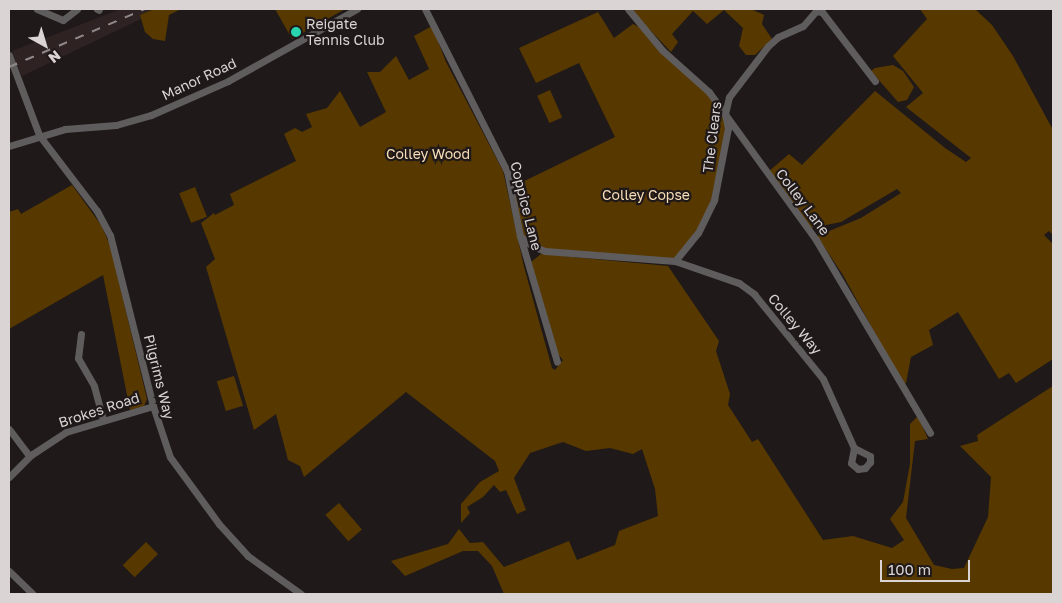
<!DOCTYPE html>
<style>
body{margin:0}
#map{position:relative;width:1062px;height:603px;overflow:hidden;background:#201919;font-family:"Golos Text",sans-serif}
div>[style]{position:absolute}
.built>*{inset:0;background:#2f2223}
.green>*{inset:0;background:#573900;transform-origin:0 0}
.minor>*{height:7px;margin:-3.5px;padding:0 3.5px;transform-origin:3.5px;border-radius:3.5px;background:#5f5c5d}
.rail>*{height:2px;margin-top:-1px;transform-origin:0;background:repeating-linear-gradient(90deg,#8e8888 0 9px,transparent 0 18px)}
.dots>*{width:14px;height:14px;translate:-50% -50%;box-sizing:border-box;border:2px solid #201919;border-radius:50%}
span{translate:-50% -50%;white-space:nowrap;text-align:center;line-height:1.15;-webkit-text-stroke:4.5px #201919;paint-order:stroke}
.poi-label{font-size:14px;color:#dad4d4}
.left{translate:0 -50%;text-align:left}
.street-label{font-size:14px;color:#dad4d4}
.park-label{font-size:14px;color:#f7deb8}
.frame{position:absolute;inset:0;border:10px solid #dad4d4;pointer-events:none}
.north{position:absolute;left:20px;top:20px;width:50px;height:50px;-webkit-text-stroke:4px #201919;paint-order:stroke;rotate:141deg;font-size:14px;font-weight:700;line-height:20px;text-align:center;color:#dad4d4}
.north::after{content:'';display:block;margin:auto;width:18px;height:22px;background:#dad4d4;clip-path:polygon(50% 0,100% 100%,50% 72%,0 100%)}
.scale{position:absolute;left:880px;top:560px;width:90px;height:22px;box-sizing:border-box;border:2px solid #dad4d4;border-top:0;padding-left:6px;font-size:15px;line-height:18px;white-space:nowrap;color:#dad4d4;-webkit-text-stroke:4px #201919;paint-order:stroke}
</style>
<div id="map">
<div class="built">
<i style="clip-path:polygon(121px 9px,154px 9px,140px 15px,141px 19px,22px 76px,12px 51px)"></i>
</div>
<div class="green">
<i style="clip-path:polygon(154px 9px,181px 9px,169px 15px,165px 41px,153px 39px,145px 32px,140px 15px)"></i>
<i style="clip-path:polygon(275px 9px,345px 9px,292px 39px)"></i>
<i style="clip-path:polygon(635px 9px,751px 9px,764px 15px,762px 24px,772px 39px,755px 55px,746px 55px,739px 46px,743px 28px,724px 10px,707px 24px,693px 11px,672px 34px,678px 42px,671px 52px,633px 12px)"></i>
<i style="clip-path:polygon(920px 9px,975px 9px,992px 25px,1013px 56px,1053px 130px,1053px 235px,1049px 231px,1044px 235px,1053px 244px,1053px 359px,1016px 383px,1009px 373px,999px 379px,958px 312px,929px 330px,933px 345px,911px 357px,906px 383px,903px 384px,843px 275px,817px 236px,861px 218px,901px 193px,897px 189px,841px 222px,811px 228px,768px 172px,789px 154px,802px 165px,875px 91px,945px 148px,966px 162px,971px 158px,906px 107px,923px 93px,893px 56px,927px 19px)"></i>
<i style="clip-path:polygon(598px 12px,614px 38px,633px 24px,645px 30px,679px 62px,725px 114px,728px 128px,707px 218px,675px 261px,545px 251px,520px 236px,510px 188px,615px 137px,579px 63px,536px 83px,519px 48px)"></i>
<i style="clip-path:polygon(432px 26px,446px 62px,503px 171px,524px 267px,552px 368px,555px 370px,563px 360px,557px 353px,531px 262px,541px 254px,668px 266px,719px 341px,716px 351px,730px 394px,728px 405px,752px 442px,758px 439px,823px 540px,853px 536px,892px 548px,904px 540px,890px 519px,903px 502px,910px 464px,910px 424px,918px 416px,928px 439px,915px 441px,906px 518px,934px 565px,952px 569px,964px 568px,988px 517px,991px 477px,960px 446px,978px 441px,977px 435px,1053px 386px,1053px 594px,504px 594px,492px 566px,478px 551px,463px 551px,405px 576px,391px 561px,448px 544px,459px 529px,470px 543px,483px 542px,504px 567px,569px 541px,577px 560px,615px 545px,619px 531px,658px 516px,655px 489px,642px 449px,633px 454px,610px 448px,586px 451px,563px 442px,530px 453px,514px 478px,526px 510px,517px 514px,506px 490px,500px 492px,494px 485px,483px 497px,467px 507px,470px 513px,461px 523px,461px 504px,480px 482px,499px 471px,495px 461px,406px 392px,304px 477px,300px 466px,288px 460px,276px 414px,254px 430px,206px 267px,215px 259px,201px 223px,214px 213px,215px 215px,234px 205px,230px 194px,296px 161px,284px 134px,295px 128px,302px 132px,312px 127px,306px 114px,327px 108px,340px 91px,360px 127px,386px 112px,367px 72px,380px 72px,396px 56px,409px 80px,429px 69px,414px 36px)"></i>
<i style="clip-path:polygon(893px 65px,903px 71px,914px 87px,907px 100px,898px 102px,871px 71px,875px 68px)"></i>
<i style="left:550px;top:90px;width:30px;height:14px;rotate:66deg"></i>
<i style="clip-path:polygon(72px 185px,101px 225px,110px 245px,147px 399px,144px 406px,130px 410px,103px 275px,9px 329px,9px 212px,18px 209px,21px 214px)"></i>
<i style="left:195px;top:187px;width:32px;height:17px;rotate:68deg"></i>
<i style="left:234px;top:376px;width:31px;height:18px;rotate:73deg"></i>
<i style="left:339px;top:503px;width:35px;height:18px;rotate:49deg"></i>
<i style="left:146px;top:542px;width:17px;height:33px;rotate:45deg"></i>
</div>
<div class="minor">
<i style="left:37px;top:9px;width:28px;rotate:23deg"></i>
<i style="left:63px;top:20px;width:18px;rotate:-38deg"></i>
<i style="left:97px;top:9px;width:2px;rotate:27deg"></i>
<i style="left:425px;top:9px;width:182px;rotate:63.2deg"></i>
<i style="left:507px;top:171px;width:66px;rotate:78.7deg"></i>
<i style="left:520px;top:236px;width:131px;rotate:73.6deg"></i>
<i style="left:628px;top:9px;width:53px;rotate:50.3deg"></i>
<i style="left:662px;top:50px;width:63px;rotate:41.8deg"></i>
<i style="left:709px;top:92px;width:183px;rotate:54.1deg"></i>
<i style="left:816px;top:240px;width:224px;rotate:59.4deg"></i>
<i style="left:9px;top:55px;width:85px;rotate:69.4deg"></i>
<i style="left:39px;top:135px;width:96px;rotate:52.7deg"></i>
<i style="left:97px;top:211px;width:27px;rotate:62deg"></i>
<i style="left:110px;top:235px;width:176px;rotate:75.9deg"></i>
<i style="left:153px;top:406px;width:54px;rotate:71.6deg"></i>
<i style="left:170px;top:457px;width:83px;rotate:53.8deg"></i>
<i style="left:219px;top:524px;width:43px;rotate:47.8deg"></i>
<i style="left:248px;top:556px;width:65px;rotate:35.6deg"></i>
<i style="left:9px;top:146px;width:59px;rotate:-16.9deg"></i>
<i style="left:65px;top:129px;width:51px;rotate:-4.5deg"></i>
<i style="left:116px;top:125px;width:36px;rotate:-16deg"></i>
<i style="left:151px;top:115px;width:84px;rotate:-23.8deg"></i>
<i style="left:228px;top:81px;width:148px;rotate:-29.2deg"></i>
<i style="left:520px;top:236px;width:16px;rotate:40deg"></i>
<i style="left:532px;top:246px;width:14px;rotate:21deg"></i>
<i style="left:545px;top:251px;width:130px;rotate:4.4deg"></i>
<i style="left:675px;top:261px;width:36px;rotate:-51deg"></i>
<i style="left:698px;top:233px;width:37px;rotate:-64deg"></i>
<i style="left:714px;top:200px;width:73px;rotate:-79deg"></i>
<i style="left:728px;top:128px;width:14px;rotate:-102deg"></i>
<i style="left:725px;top:114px;width:17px;rotate:-77deg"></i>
<i style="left:729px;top:97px;width:64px;rotate:-52.6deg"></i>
<i style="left:768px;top:46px;width:13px;rotate:-42deg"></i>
<i style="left:778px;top:37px;width:27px;rotate:-24deg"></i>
<i style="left:803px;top:26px;width:20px;rotate:-49deg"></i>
<i style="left:816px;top:11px;width:6px;rotate:9deg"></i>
<i style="left:822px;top:12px;width:87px;rotate:52.5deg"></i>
<i style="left:675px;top:261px;width:68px;rotate:19deg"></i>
<i style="left:739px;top:283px;width:19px;rotate:36deg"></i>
<i style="left:754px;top:294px;width:109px;rotate:50.9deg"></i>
<i style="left:823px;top:379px;width:76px;rotate:65.8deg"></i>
<i style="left:854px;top:448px;width:15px;rotate:101deg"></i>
<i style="left:851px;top:463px;width:9px;rotate:41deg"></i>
<i style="left:858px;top:469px;width:7px;rotate:-8deg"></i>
<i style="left:865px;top:468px;width:8px;rotate:-50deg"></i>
<i style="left:870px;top:462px;width:6px;rotate:-90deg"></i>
<i style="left:870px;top:456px;width:18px;rotate:-153deg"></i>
<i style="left:81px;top:334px;width:24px;rotate:97deg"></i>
<i style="left:78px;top:358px;width:32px;rotate:60deg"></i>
<i style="left:94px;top:386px;width:34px;rotate:75deg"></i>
<i style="left:9px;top:429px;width:34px;rotate:53deg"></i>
<i style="left:9px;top:477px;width:31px;rotate:-45deg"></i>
<i style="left:31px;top:455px;width:42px;rotate:-33.3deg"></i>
<i style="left:66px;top:432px;width:91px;rotate:-16.6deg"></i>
<i style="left:9px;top:571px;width:33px;rotate:44deg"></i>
</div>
<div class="rail">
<i style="left:9px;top:67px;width:148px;rotate:-23.1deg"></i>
</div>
<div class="dots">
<i style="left:296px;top:32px;background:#29d5ad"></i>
</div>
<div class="poi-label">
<span class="left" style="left:306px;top:32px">Reigate<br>Tennis Club</span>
</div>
<div class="street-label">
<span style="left:199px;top:79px;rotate:-25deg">Manor Road</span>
<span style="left:712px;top:137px;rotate:-83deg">The Clears</span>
<span style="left:803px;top:202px;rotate:53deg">Colley Lane</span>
<span style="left:526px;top:206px;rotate:76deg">Coppice Lane</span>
<span style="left:795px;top:324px;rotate:50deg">Colley Way</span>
<span style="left:159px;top:377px;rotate:76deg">Pilgrims Way</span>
<span style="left:99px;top:410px;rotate:-18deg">Brokes Road</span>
</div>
<div class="park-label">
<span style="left:428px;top:154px">Colley Wood</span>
<span style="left:646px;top:195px">Colley Copse</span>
</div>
<div class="frame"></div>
<div class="north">N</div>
<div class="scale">100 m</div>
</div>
